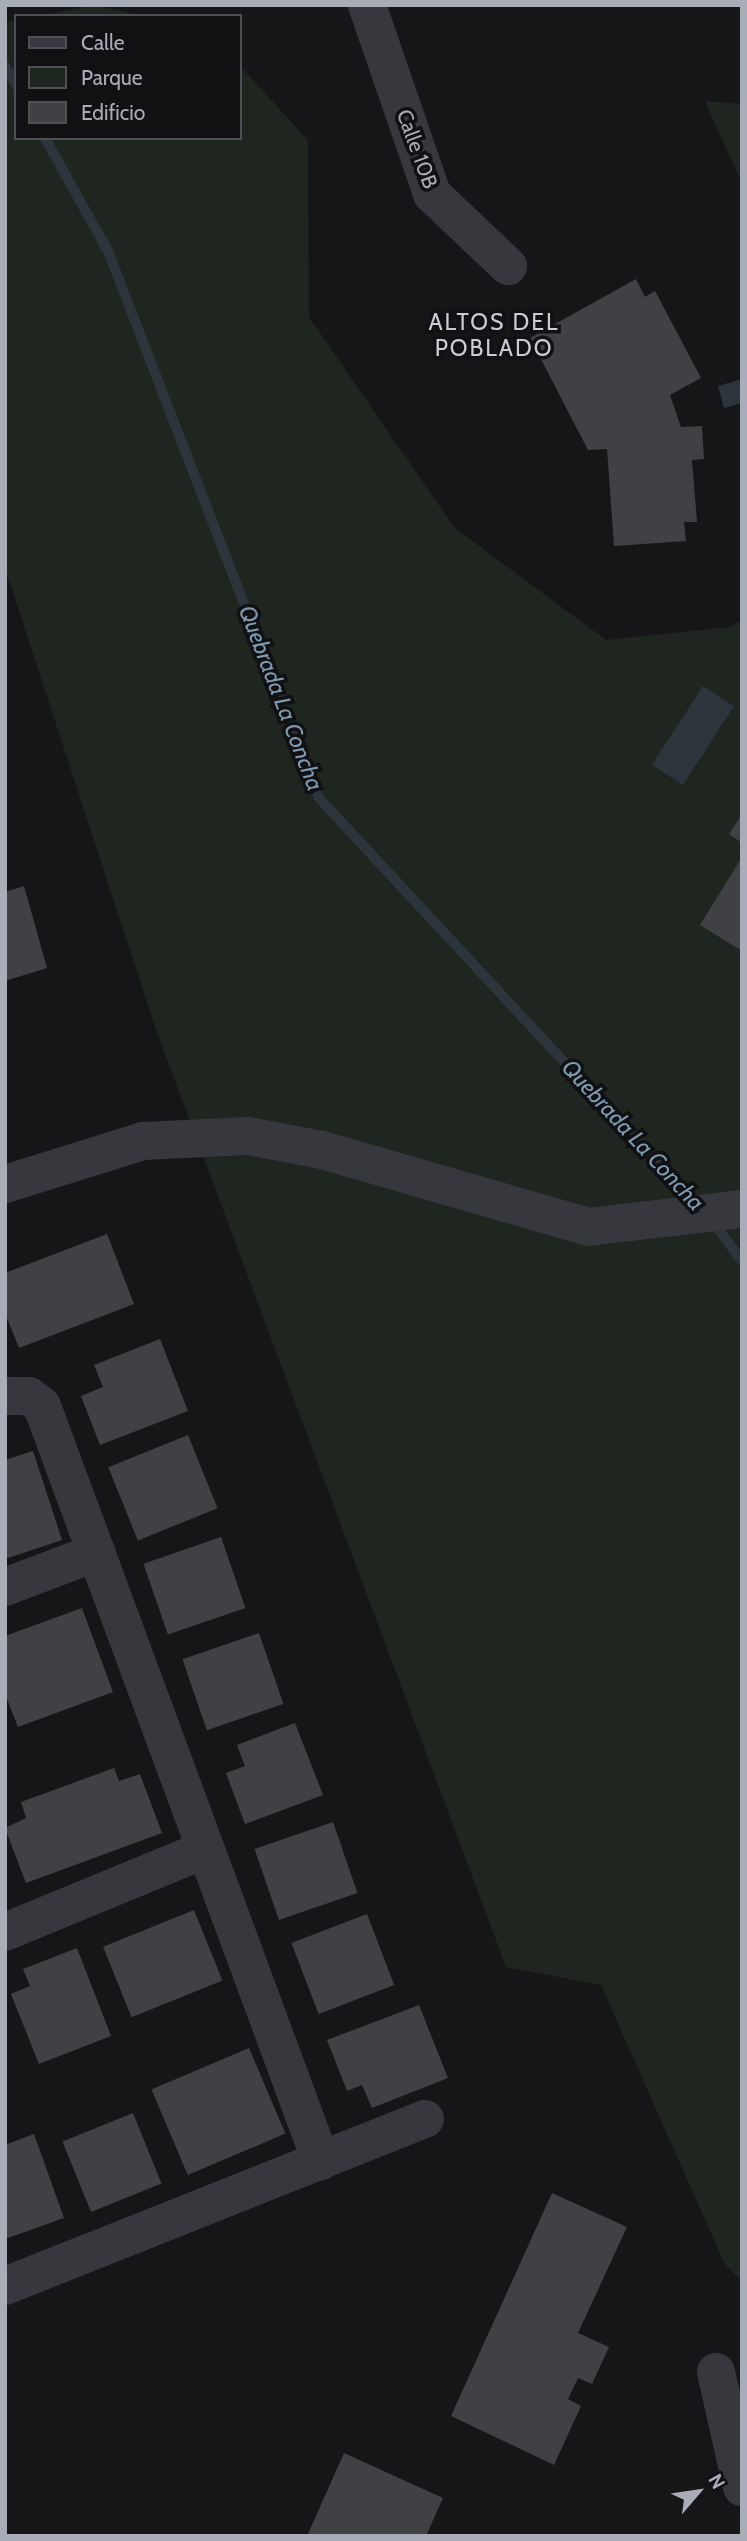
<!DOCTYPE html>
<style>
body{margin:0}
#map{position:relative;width:747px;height:2541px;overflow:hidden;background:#161618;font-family:Cabin,sans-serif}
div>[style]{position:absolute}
.green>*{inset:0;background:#1e261f}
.water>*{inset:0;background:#2c353c;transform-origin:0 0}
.stream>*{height:10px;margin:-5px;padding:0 5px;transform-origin:5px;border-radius:5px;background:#2c353c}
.building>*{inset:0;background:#404145;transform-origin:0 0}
.minor>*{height:38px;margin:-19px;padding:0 19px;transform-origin:19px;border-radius:19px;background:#37383d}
span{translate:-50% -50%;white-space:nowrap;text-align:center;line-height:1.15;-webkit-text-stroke:7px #111113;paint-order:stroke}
.street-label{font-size:21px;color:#a8adb8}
.neighbourhood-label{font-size:23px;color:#c9ccd4;letter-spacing:2px}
.water-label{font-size:23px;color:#7f9bb3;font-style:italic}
.frame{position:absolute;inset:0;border:7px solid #a8adb8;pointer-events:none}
.legend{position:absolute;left:14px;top:14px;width:228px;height:126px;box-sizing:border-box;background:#111113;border:2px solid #4d4f55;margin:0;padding:9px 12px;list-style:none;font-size:21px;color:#a8adb8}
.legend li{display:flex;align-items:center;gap:14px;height:35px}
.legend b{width:35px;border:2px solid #4d4f55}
.north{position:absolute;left:663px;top:2457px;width:70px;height:70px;-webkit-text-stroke:5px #111113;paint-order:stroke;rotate:61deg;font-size:19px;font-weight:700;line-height:28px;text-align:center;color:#a8adb8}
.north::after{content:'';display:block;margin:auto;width:24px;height:32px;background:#a8adb8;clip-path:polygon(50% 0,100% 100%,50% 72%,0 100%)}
</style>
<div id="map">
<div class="green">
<i style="clip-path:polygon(96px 5px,144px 16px,38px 16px)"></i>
<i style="clip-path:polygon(16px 20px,16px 138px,240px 138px,240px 66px,308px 140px,309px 317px,454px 527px,606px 640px,729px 627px,742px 620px,742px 2281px,725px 2265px,601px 1985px,506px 1967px,156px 1030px,5px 568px,5px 22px)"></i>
<i style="clip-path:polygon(705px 101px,742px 104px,742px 184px)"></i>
</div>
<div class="water">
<i style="clip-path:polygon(742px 379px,742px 403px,724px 408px,718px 386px)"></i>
<i style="left:703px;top:686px;width:37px;height:94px;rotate:33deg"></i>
</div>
<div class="stream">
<i style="left:5px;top:66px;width:22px;rotate:60deg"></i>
<i style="left:45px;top:138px;width:129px;rotate:60.9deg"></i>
<i style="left:108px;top:251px;width:586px;rotate:68.91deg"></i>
<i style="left:319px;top:798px;width:555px;rotate:47.12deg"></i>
<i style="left:713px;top:1222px;width:49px;rotate:53.4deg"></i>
</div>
<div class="building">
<i style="clip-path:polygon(636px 279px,645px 297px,655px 291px,701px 378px,670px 395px,681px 427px,702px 426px,704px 459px,692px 460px,697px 522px,684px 522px,686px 541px,614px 546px,607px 449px,588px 450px,530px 338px)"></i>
<i style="clip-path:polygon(742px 814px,742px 843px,729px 834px)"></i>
<i style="clip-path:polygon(742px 857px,742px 951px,700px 925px)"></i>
<i style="clip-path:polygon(24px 886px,47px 968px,5px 981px,5px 892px)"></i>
<i style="clip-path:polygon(107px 1234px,134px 1304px,19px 1348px,5px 1313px,5px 1273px)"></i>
<i style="clip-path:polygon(160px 1339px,188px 1411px,100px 1445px,81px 1396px,103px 1387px,94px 1365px)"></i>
<i style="left:188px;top:1435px;width:79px;height:86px;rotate:68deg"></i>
<i style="clip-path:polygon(33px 1451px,62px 1540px,5px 1559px,5px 1460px)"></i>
<i style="left:221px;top:1537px;width:75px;height:82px;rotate:71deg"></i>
<i style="clip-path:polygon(82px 1608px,113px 1692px,18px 1727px,5px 1694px,5px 1636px)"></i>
<i style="left:259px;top:1633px;width:75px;height:81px;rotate:71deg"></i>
<i style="clip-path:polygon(295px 1723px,323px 1795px,245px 1824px,226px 1773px,245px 1766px,237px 1745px)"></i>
<i style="clip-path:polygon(114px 1768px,119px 1781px,140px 1774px,162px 1833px,26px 1883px,5px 1828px,26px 1818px,21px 1802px)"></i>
<i style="left:333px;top:1822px;width:75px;height:83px;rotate:71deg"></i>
<i style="left:194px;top:1910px;width:76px;height:98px;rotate:68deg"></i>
<i style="left:367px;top:1914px;width:76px;height:81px;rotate:69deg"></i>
<i style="clip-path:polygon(77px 1948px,111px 2036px,39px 2064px,11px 1994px,30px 1986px,23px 1969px)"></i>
<i style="clip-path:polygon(419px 2005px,448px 2078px,372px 2108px,362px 2085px,347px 2091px,327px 2040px)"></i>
<i style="left:249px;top:2048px;width:93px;height:106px;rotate:67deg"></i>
<i style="left:133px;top:2113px;width:76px;height:76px;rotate:68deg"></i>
<i style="clip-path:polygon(34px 2134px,64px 2218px,5px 2239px,5px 2145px)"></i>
<i style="clip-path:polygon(552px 2193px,627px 2227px,578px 2333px,609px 2347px,592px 2384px,578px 2378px,568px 2399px,581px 2406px,554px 2465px,451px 2416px)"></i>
<i style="clip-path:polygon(344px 2453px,443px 2498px,426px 2536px,307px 2536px)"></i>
</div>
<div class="minor">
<i style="left:367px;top:5px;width:200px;rotate:71deg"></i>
<i style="left:432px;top:194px;width:105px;rotate:43.5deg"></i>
<i style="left:5px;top:1184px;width:145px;rotate:-17.3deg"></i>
<i style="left:143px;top:1141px;width:105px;rotate:-2.7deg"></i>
<i style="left:248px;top:1136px;width:75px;rotate:10.7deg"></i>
<i style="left:322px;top:1150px;width:277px;rotate:16.1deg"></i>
<i style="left:588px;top:1227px;width:155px;rotate:-6.7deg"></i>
<i style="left:5px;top:1396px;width:24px"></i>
<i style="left:29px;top:1396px;width:16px;rotate:38deg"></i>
<i style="left:42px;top:1406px;width:805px;rotate:69.72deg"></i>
<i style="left:5px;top:1587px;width:98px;rotate:-20.8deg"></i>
<i style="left:5px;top:1932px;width:217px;rotate:-22.4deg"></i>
<i style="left:5px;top:2286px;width:452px;rotate:-21.7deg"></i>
<i style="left:716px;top:2372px;width:118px;rotate:77.3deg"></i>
</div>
<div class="street-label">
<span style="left:417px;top:149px;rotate:70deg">Calle 10B</span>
</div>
<div class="neighbourhood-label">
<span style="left:494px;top:335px">ALTOS DEL<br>POBLADO</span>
</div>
<div class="water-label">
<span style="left:281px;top:698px;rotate:69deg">Quebrada La Concha</span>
<span style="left:633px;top:1135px;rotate:47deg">Quebrada La Concha</span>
</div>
<div class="frame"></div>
<ul class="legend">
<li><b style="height:9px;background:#37383d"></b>Calle</li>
<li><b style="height:19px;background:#1e261f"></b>Parque</li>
<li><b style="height:19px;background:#404145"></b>Edificio</li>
</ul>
<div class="north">N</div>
</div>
